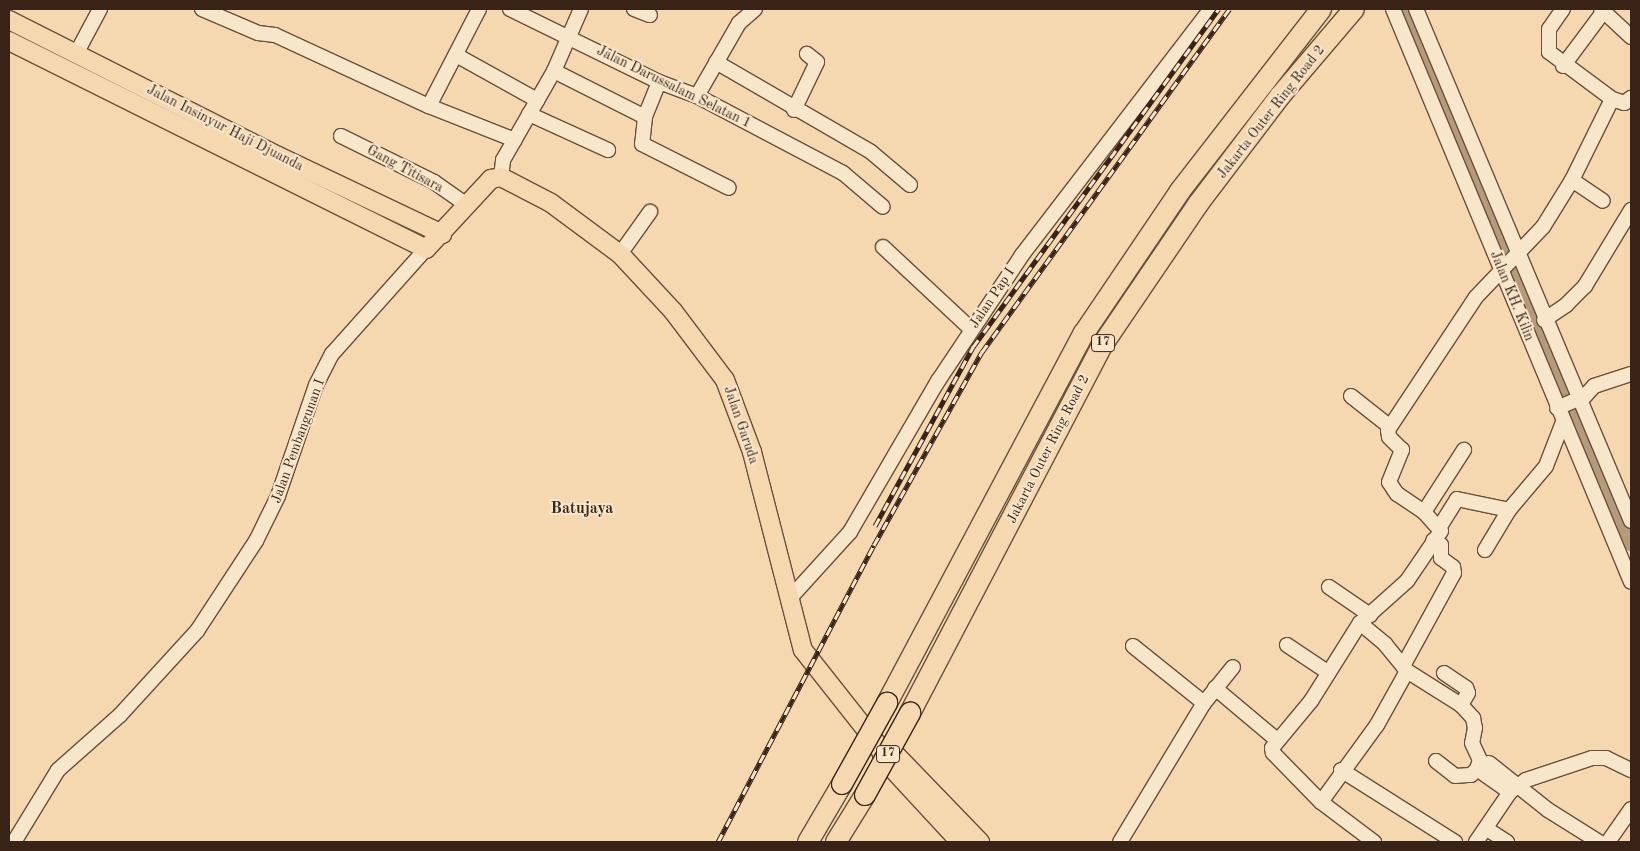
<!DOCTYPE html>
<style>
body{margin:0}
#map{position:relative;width:1640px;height:851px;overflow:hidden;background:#f5d8af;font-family:"Old Standard TT",serif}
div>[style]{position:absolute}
.river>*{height:18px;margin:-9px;padding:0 9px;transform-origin:9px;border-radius:9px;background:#b59a7b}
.roads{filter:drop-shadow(1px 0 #68503c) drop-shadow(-1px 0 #68503c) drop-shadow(0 1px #68503c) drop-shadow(0 -1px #68503c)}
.minor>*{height:14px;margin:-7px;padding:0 7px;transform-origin:7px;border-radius:7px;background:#f8e6cb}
.major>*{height:18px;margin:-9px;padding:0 9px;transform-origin:9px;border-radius:9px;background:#f5d8af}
.highway>*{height:20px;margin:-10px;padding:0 10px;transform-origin:10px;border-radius:10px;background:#f5d8af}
.rail>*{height:5px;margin-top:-2.5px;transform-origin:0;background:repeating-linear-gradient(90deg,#f8e6cb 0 9px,#392216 0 18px);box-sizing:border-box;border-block:1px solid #392216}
.bridges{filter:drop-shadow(1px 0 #392216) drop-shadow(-1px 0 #392216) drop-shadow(0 1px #392216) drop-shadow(0 -1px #392216)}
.highway-bridge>*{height:20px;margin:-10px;padding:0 10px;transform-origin:10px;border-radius:10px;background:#f5d8af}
span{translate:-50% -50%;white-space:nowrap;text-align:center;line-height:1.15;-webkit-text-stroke:4px #f8e6cb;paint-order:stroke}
.shield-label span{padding:1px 4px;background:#f8e6cb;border:1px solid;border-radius:4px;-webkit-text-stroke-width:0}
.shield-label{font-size:12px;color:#392216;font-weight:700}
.street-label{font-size:14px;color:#392216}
.quarter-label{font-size:16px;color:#392216;font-weight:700}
.frame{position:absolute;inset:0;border:10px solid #392216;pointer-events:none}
</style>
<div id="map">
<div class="river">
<i style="left:1405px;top:9px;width:579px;rotate:67.02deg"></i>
</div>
<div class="roads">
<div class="minor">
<i style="left:202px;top:9px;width:61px;rotate:23.2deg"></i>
<i style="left:258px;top:33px;width:17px;rotate:7deg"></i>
<i style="left:275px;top:35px;width:170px;rotate:24.8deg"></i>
<i style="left:429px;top:106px;width:92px;rotate:21.6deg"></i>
<i style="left:510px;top:9px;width:166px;rotate:26.1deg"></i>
<i style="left:659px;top:82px;width:40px;rotate:20.2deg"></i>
<i style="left:697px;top:96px;width:165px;rotate:27.8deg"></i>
<i style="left:843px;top:173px;width:52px;rotate:40.4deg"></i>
<i style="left:634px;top:9px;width:17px;rotate:21deg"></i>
<i style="left:1393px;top:9px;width:620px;rotate:67.44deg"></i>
<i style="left:1416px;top:9px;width:555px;rotate:67.22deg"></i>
<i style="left:1563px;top:9px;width:24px;rotate:125deg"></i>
<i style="left:1549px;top:29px;width:23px;rotate:90deg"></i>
<i style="left:1549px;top:52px;width:79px;rotate:36.7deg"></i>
<i style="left:1612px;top:99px;width:13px;rotate:18deg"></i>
<i style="left:1624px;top:103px;width:9px;rotate:-36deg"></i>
<i style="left:1601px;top:9px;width:41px;rotate:43deg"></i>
<i style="left:76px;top:54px;width:51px;rotate:-61.9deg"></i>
<i style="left:456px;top:55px;width:93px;rotate:29.1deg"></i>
<i style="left:716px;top:62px;width:179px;rotate:30.1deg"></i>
<i style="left:871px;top:152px;width:51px;rotate:40.2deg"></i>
<i style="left:1563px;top:66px;width:69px;rotate:-53.3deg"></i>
<i style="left:554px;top:71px;width:102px;rotate:26.8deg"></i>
<i style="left:659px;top:82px;width:38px;rotate:112deg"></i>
<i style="left:645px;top:117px;width:27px;rotate:96deg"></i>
<i style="left:642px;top:144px;width:97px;rotate:26.8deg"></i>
<i style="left:697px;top:96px;width:84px;rotate:-60.1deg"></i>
<i style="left:739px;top:23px;width:21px;rotate:-41deg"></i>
<i style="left:429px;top:106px;width:109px;rotate:-62.7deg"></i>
<i style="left:794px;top:110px;width:53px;rotate:-64.4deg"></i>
<i style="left:817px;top:62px;width:13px;rotate:-141deg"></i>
<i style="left:529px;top:114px;width:87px;rotate:24.5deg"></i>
<i style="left:341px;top:136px;width:104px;rotate:26.3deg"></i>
<i style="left:434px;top:182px;width:40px;rotate:34.9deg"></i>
<i style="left:501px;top:177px;width:17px;rotate:-83deg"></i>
<i style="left:503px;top:160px;width:103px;rotate:-60.2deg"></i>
<i style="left:554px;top:71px;width:68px;rotate:-66.5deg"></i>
<i style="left:1572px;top:180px;width:37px;rotate:34deg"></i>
<i style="left:883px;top:247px;width:120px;rotate:43deg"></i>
<i style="left:620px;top:254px;width:52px;rotate:-54.5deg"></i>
<i style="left:1544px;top:320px;width:27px;rotate:-34deg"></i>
<i style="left:1566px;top:305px;width:27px;rotate:-45deg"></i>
<i style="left:1585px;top:286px;width:89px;rotate:-58.8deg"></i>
<i style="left:1351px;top:396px;width:48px;rotate:38.3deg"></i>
<i style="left:1557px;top:408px;width:30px;rotate:-23deg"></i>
<i style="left:1585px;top:396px;width:13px;rotate:-48deg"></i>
<i style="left:1594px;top:386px;width:39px;rotate:-18deg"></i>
<i style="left:1424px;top:512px;width:74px;rotate:-57.2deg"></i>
<i style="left:1439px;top:528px;width:34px;rotate:-58deg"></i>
<i style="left:1457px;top:499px;width:53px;rotate:11.9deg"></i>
<i style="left:1485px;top:550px;width:47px;rotate:-59deg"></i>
<i style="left:1509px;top:510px;width:57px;rotate:-49.9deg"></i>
<i style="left:1546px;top:466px;width:47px;rotate:-68.9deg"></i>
<i style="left:1329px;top:587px;width:50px;rotate:34.3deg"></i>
<i style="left:790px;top:598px;width:89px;rotate:-47.7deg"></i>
<i style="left:850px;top:532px;width:175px;rotate:-59.8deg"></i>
<i style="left:938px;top:381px;width:151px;rotate:-56.3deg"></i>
<i style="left:1022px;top:255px;width:310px;rotate:-52.5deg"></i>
<i style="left:1360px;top:623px;width:33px;rotate:40deg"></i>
<i style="left:1385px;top:644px;width:35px;rotate:51deg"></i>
<i style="left:1407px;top:671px;width:64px;rotate:32.2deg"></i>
<i style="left:1461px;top:705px;width:18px;rotate:47deg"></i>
<i style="left:1473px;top:718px;width:10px;rotate:79deg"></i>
<i style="left:1475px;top:728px;width:15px;rotate:101deg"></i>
<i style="left:1472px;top:743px;width:19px;rotate:65deg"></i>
<i style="left:1480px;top:760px;width:9px;rotate:108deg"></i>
<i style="left:1477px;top:769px;width:40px;rotate:34.9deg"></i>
<i style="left:1287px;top:645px;width:50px;rotate:33.7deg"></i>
<i style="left:1133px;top:646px;width:91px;rotate:38.8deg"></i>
<i style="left:1403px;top:666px;width:106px;rotate:-61.3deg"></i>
<i style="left:1454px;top:573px;width:6px;rotate:-99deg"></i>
<i style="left:1453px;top:567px;width:15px;rotate:-143deg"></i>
<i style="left:1441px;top:558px;width:13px;rotate:-90deg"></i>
<i style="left:1441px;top:545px;width:9px;rotate:-148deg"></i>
<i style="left:1444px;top:673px;width:27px;rotate:34deg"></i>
<i style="left:1466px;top:688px;width:5px;rotate:68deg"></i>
<i style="left:1468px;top:693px;width:14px;rotate:120deg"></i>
<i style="left:1215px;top:688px;width:81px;rotate:40deg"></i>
<i style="left:1436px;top:761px;width:24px;rotate:38deg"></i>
<i style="left:1455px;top:776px;width:16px;rotate:-4deg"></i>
<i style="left:1471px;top:775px;width:8px;rotate:-45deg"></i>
<i style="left:1489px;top:763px;width:75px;rotate:38.5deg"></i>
<i style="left:1548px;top:810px;width:60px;rotate:32.1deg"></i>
<i style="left:1341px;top:770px;width:135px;rotate:32.3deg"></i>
<i style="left:1321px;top:802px;width:95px;rotate:-54deg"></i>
<i style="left:1377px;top:725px;width:62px;rotate:-60.9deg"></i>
<i style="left:1487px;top:829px;width:24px;rotate:33deg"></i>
<i style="left:14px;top:842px;width:84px;rotate:-58.6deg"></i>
<i style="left:58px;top:770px;width:83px;rotate:-41.6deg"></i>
<i style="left:120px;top:715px;width:114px;rotate:-47.5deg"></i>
<i style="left:197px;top:631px;width:108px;rotate:-56.8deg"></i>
<i style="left:256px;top:541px;width:50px;rotate:-63.9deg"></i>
<i style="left:278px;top:496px;width:117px;rotate:-71.1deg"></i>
<i style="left:316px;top:385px;width:35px;rotate:-63deg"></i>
<i style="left:332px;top:354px;width:141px;rotate:-48.2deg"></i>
<i style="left:1120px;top:842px;width:162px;rotate:-58.9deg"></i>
<i style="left:1204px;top:703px;width:46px;rotate:-51.1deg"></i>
<i style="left:1374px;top:842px;width:66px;rotate:-143deg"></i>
<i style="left:1321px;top:802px;width:69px;rotate:-134.4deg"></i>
<i style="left:1273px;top:753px;width:5px;rotate:-101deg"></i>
<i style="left:1272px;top:748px;width:61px;rotate:-50.3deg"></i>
<i style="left:1311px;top:701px;width:92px;rotate:-57.9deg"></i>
<i style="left:1360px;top:623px;width:63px;rotate:-41.8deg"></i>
<i style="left:1407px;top:581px;width:60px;rotate:-55.8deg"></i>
<i style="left:1441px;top:531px;width:25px;rotate:-132deg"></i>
<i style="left:1424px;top:512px;width:32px;rotate:-146deg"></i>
<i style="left:1397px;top:494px;width:14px;rotate:-124deg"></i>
<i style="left:1389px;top:482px;width:35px;rotate:-68deg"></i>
<i style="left:1402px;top:450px;width:18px;rotate:-135deg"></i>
<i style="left:1389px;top:437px;width:7px;rotate:-98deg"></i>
<i style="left:1388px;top:430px;width:159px;rotate:-56.5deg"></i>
<i style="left:1476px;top:297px;width:97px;rotate:-46.3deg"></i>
<i style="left:1543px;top:227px;width:55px;rotate:-58.3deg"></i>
<i style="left:1572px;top:180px;width:90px;rotate:-63.7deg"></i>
<i style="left:1476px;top:842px;width:60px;rotate:-55.8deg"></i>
<i style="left:1510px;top:792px;width:20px;rotate:-37deg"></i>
<i style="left:1526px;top:780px;width:70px;rotate:-18.4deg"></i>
<i style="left:1592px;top:758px;width:14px"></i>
<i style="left:1606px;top:758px;width:28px;rotate:26deg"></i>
<i style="left:1608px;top:842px;width:40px;rotate:-55.1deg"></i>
</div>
<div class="major">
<i style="left:9px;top:20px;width:301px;rotate:26.8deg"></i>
<i style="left:278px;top:156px;width:182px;rotate:25.4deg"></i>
<i style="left:9px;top:41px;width:466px;rotate:26.5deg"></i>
<i style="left:426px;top:249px;width:96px;rotate:-47.1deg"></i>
<i style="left:491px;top:179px;width:10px;rotate:-11deg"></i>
<i style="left:501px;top:177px;width:56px;rotate:27.5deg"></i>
<i style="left:551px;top:203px;width:86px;rotate:36.5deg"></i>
<i style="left:620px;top:254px;width:78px;rotate:47.1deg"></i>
<i style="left:673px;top:311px;width:86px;rotate:53deg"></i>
<i style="left:725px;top:380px;width:77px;rotate:69.4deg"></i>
<i style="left:752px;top:452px;width:204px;rotate:75.6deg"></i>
<i style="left:803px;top:650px;width:121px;rotate:51.7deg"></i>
<i style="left:878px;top:745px;width:17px;rotate:66deg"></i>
<i style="left:885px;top:761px;width:110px;rotate:47.2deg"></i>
<i style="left:896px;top:755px;width:121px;rotate:46deg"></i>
</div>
<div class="highway">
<i style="left:887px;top:703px;width:419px;rotate:-62deg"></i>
<i style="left:1084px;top:333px;width:171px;rotate:-55.9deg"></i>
<i style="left:1180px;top:191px;width:230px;rotate:-52.2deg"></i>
<i style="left:910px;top:713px;width:416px;rotate:-62.4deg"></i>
<i style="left:1103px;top:344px;width:169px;rotate:-55.8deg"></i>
<i style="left:1198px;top:204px;width:136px;rotate:-52.8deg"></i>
<i style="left:1280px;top:96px;width:114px;rotate:-49.6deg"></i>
<i style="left:808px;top:842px;width:67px;rotate:-59.6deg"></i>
<i style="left:836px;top:842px;width:55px;rotate:-58.3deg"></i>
</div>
</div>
<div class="rail">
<i style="left:875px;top:526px;width:204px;rotate:-61.3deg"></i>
<i style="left:973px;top:347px;width:418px;rotate:-54deg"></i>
<i style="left:718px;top:842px;width:335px;rotate:-62.3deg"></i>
<i style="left:874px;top:545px;width:221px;rotate:-60.8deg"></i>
<i style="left:982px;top:352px;width:423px;rotate:-54.2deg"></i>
</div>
<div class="bridges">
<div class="highway-bridge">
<i style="left:842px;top:784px;width:93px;rotate:-60.9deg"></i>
<i style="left:865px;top:795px;width:94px;rotate:-61.2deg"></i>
</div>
</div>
<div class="shield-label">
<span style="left:1103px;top:343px">17</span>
<span style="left:888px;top:754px">17</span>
</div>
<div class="street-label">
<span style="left:674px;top:87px;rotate:26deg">Jalan Darussalam Selatan 1</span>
<span style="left:1271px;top:112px;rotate:-52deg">Jakarta Outer Ring Road 2</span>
<span style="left:225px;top:128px;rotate:27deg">Jalan Insinyur Haji Djuanda</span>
<span style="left:405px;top:169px;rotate:28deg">Gang Titisara</span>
<span style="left:1512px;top:296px;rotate:68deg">Jalan KH. Kilin</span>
<span style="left:992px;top:298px;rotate:-56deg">Jalan Pap I</span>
<span style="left:741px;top:425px;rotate:71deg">Jalan Garuda</span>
<span style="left:298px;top:441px;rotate:-70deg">Jalan Pembangunan I</span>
<span style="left:1048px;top:449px;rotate:-63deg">Jakarta Outer Ring Road 2</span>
</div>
<div class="quarter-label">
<span style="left:582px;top:509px">Batujaya</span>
</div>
<div class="frame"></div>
</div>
